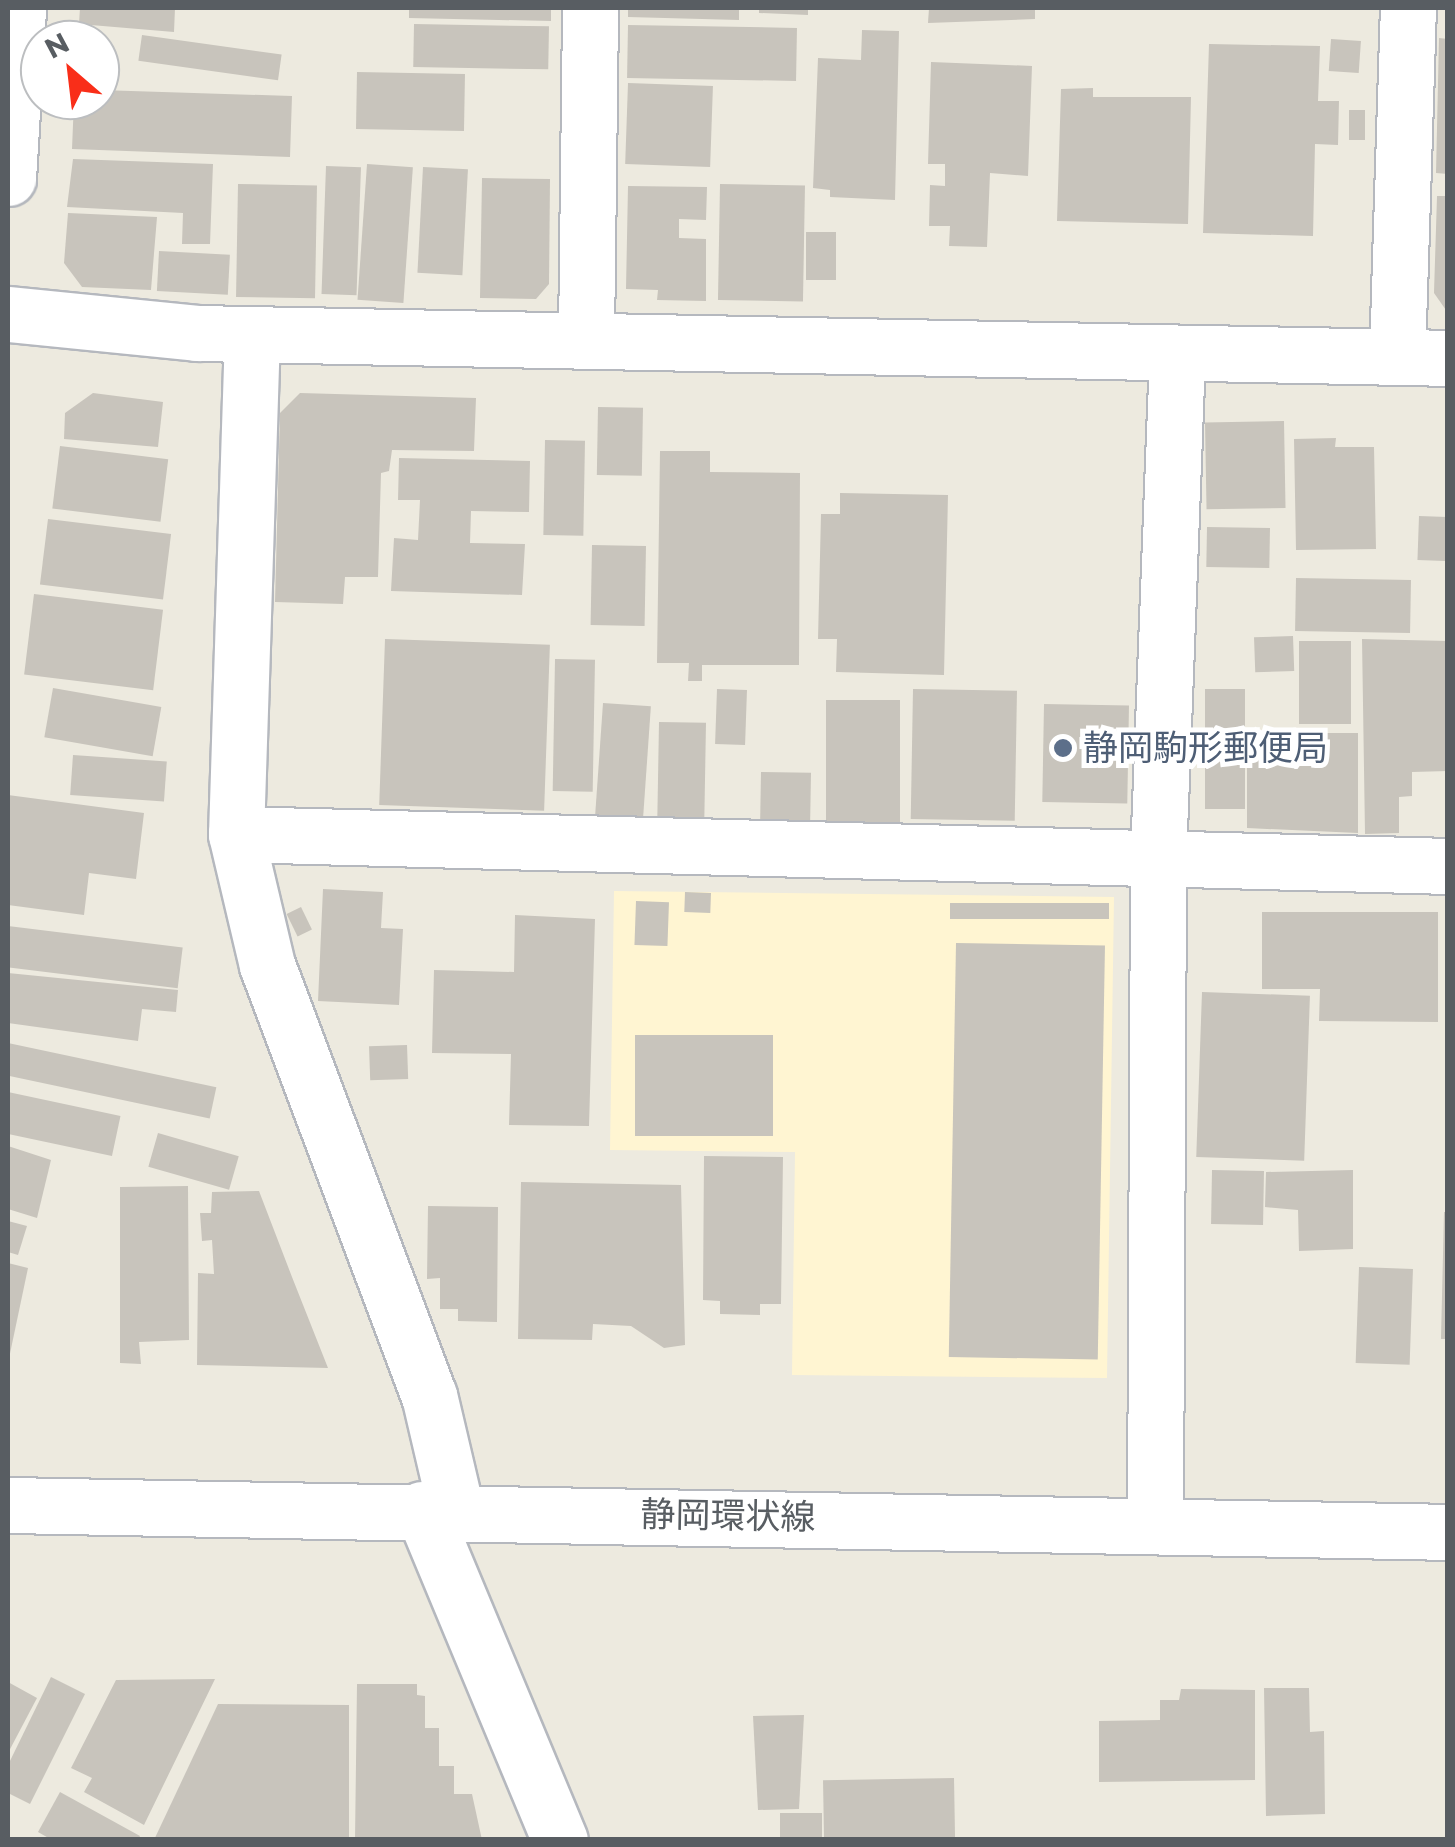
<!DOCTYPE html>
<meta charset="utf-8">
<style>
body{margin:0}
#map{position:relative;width:1455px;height:1847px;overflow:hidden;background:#edeadf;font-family:Montserrat,"Noto Sans JP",sans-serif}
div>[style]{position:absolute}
.commercial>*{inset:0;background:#fff5d2}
.building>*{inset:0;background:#c8c4bc;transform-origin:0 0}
.roads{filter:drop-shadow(2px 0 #b5b8be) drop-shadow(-2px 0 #b5b8be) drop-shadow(0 2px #b5b8be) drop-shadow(0 -2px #b5b8be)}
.minor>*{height:55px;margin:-27.5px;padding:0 27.5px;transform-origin:27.5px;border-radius:27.5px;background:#fff}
.tertiary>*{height:55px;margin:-27.5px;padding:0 27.5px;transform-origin:27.5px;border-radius:27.5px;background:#fff}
.secondary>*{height:55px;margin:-27.5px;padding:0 27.5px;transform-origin:27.5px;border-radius:27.5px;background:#fff}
.dots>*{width:28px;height:28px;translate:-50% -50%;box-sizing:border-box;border:5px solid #fff;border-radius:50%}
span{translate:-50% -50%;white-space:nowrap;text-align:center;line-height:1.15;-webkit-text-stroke:10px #fff;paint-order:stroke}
.service-label{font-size:35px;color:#4e5e75}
.left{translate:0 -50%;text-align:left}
.street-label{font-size:35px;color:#585d62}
.frame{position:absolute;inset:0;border:10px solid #585d62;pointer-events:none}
.north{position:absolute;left:20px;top:20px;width:100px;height:100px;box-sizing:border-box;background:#fff;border:2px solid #bcbec0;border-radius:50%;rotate:332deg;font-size:28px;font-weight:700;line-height:40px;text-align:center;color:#585d62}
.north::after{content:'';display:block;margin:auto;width:35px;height:45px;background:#f92e19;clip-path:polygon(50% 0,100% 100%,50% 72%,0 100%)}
</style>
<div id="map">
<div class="commercial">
<i style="clip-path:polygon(614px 891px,1114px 897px,1107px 1378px,792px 1375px,795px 1152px,610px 1150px)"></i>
</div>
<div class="building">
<i style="clip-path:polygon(80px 8px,175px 8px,174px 32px,79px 24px)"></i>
<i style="clip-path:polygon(409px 8px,551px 8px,551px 21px,409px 18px)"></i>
<i style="clip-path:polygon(628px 8px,739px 8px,739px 20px,628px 17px)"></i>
<i style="clip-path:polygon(759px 8px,808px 8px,808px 15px,759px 13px)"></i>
<i style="clip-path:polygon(929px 8px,1035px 8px,1035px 19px,928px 23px)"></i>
<i style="left:414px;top:24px;width:135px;height:43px;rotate:1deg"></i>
<i style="left:628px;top:25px;width:169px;height:53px;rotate:1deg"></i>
<i style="clip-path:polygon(862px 30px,899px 31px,895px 200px,830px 197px,830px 190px,813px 188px,818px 58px,861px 60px)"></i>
<i style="left:142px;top:35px;width:141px;height:26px;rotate:8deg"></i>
<i style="clip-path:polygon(1439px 38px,1448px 39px,1448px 174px,1436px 173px)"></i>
<i style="left:1331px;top:39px;width:30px;height:32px;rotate:4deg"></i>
<i style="clip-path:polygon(1209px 44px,1320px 46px,1318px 101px,1339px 101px,1338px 145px,1315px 144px,1313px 236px,1203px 233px)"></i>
<i style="clip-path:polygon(931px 62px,1032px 66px,1028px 176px,990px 173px,987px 247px,949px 246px,950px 226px,929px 226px,930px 185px,945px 186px,945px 164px,928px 164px)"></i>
<i style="left:357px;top:72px;width:108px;height:57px;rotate:1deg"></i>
<i style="left:628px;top:83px;width:85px;height:81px;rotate:2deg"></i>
<i style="clip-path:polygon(1093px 88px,1093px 97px,1191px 97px,1188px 224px,1057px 221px,1061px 89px)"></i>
<i style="clip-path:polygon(100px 90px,292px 96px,290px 157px,72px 149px,74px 100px,100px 100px)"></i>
<i style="left:1349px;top:110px;width:16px;height:30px"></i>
<i style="clip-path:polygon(73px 159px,213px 164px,210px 244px,182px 244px,183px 213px,67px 207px)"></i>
<i style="left:367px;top:164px;width:46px;height:136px;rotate:4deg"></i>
<i style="left:326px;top:166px;width:35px;height:128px;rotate:2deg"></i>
<i style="left:423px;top:167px;width:45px;height:106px;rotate:3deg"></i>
<i style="clip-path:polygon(482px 178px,550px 179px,549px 284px,536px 299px,480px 298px)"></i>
<i style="left:238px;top:184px;width:79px;height:113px;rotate:1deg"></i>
<i style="left:720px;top:184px;width:85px;height:116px;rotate:1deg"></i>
<i style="clip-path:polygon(628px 186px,707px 187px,706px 220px,679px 219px,679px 238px,706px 239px,706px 301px,657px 300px,658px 290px,626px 289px)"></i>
<i style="clip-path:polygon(1437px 196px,1448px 196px,1448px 313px,1434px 293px)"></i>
<i style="clip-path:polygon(68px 213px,157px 217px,151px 290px,82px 287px,64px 263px)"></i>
<i style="left:836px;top:232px;width:48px;height:30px;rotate:90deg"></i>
<i style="left:159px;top:251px;width:71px;height:40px;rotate:3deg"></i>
<i style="clip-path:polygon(93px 393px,163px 402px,158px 447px,64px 439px,65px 413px)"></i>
<i style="clip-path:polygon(300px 393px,476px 398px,474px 451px,392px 450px,389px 471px,381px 473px,378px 577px,345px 577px,343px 604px,275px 602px,280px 413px)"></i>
<i style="left:598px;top:407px;width:45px;height:68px;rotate:1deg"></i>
<i style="left:1284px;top:421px;width:87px;height:79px;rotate:89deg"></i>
<i style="clip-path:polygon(1336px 438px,1335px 447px,1374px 447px,1376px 549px,1296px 550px,1294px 439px)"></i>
<i style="left:545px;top:440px;width:40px;height:95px;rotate:1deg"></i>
<i style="left:60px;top:446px;width:109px;height:63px;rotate:7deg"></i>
<i style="clip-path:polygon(660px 451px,710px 451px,710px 472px,800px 473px,799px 665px,702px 665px,702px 681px,688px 681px,689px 663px,657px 663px)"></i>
<i style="clip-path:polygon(399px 458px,530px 461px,529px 512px,471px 511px,470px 543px,525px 544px,522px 595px,391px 591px,394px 538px,418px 540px,420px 500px,398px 500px)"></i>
<i style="clip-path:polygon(840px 493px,948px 495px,944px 675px,836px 672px,837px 639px,818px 639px,821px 514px,840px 514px)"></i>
<i style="left:1419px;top:516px;width:28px;height:44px;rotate:2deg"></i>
<i style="left:48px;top:519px;width:124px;height:66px;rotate:7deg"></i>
<i style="left:1207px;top:527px;width:63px;height:40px;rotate:1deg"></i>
<i style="left:592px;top:545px;width:54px;height:80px;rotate:1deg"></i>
<i style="left:1296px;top:578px;width:115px;height:53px;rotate:1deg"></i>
<i style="left:34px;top:594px;width:130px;height:81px;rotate:7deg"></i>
<i style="left:1293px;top:636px;width:35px;height:39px;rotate:88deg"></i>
<i style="left:385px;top:639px;width:165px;height:166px;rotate:2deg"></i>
<i style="clip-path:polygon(1362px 639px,1448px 641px,1448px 771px,1412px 772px,1412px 796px,1399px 797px,1399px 833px,1365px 834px)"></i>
<i style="left:1299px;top:641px;width:52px;height:83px"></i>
<i style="left:555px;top:659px;width:40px;height:132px;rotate:1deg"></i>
<i style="left:53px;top:688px;width:110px;height:50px;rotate:10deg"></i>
<i style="left:717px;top:689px;width:30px;height:55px;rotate:2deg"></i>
<i style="left:913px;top:689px;width:104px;height:130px;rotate:1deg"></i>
<i style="left:1205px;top:689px;width:40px;height:120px"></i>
<i style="left:900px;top:700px;width:122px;height:74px;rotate:90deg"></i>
<i style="left:603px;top:703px;width:48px;height:115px;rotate:4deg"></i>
<i style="left:1044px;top:704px;width:85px;height:98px;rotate:1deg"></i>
<i style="left:659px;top:722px;width:47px;height:96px;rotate:1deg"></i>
<i style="clip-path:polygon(1296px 733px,1358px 733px,1358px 833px,1247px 828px,1247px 750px,1296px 750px)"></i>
<i style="left:73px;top:755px;width:94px;height:40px;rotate:4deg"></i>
<i style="left:761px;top:772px;width:50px;height:50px;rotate:1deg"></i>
<i style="clip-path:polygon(8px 795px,144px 813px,136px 879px,89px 873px,84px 915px,8px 905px)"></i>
<i style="clip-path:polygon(323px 889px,383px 892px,381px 928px,403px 929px,399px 1005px,318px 1001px)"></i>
<i style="left:685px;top:892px;width:26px;height:20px;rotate:2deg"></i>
<i style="left:636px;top:901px;width:33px;height:44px;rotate:2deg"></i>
<i style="left:950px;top:903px;width:159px;height:16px"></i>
<i style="left:301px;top:907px;width:25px;height:16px;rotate:64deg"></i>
<i style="clip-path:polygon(1262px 912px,1438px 912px,1438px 1022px,1319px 1021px,1320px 989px,1262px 989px)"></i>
<i style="clip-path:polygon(515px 915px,595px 919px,589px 1126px,509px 1125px,511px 1054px,432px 1053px,434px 970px,514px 972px)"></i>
<i style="left:8px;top:926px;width:176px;height:41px;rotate:7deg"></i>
<i style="left:956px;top:943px;width:149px;height:414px;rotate:1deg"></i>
<i style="clip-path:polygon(8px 973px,178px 990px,176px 1012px,142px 1009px,138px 1041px,8px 1023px)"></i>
<i style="left:1202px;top:992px;width:108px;height:165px;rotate:2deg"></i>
<i style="left:635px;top:1035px;width:138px;height:101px"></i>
<i style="left:8px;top:1043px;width:213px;height:32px;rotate:12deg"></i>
<i style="left:407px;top:1045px;width:34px;height:38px;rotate:88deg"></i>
<i style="left:8px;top:1092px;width:115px;height:41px;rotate:12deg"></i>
<i style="left:158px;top:1133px;width:84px;height:35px;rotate:16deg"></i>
<i style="clip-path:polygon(8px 1146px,51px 1160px,37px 1218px,8px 1209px)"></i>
<i style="clip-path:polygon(704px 1156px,783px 1157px,781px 1304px,760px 1304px,760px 1315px,720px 1314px,720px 1301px,703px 1300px)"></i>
<i style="left:1212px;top:1170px;width:52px;height:54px;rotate:1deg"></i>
<i style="clip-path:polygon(1353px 1170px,1353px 1249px,1299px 1251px,1298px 1210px,1265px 1207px,1266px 1172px)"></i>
<i style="clip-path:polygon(521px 1182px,681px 1185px,685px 1345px,664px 1348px,631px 1326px,593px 1324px,592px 1340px,518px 1339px)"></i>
<i style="clip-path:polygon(188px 1186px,189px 1340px,139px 1342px,141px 1364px,120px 1363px,120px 1187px)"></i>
<i style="clip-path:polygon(259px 1191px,292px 1277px,328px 1368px,197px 1365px,198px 1273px,214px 1274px,212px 1240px,202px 1241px,200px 1213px,211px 1213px,212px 1192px)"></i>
<i style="clip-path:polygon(428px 1206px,498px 1207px,497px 1322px,458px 1321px,458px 1309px,440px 1309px,440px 1278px,427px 1279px)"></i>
<i style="clip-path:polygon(1444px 1212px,1448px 1212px,1448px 1339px,1441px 1339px)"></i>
<i style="clip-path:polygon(8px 1221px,27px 1226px,18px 1255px,8px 1252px)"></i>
<i style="clip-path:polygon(8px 1263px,28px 1268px,8px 1363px)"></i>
<i style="left:1359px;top:1267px;width:54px;height:96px;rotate:2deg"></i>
<i style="clip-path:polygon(51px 1677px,85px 1694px,30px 1804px,8px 1793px,8px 1765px)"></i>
<i style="clip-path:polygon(215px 1679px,144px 1825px,84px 1792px,92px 1778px,71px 1768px,116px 1680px)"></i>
<i style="clip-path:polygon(8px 1682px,37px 1698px,8px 1753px)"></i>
<i style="clip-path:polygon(357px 1684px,417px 1684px,417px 1695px,425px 1696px,425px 1728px,439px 1728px,439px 1766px,454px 1766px,454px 1794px,472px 1794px,482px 1840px,355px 1840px)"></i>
<i style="clip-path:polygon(1264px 1688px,1309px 1688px,1310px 1732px,1324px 1731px,1325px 1814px,1266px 1816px)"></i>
<i style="clip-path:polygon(1181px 1689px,1255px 1690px,1255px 1780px,1099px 1782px,1099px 1721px,1160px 1720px,1160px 1700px,1179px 1700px)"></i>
<i style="clip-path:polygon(218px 1704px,349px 1705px,349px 1840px,154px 1840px)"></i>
<i style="clip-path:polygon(804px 1715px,799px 1809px,758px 1810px,753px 1716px)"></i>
<i style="left:954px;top:1778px;width:62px;height:131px;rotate:89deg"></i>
<i style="clip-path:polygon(60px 1792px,140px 1836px,138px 1840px,52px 1840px,38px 1832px)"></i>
<i style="left:822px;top:1813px;width:27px;height:42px;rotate:90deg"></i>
</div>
<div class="roads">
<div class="minor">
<i style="left:252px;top:334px;width:500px;rotate:91.83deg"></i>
<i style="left:236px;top:834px;width:135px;rotate:76.7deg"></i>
<i style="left:267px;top:965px;width:460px;rotate:69.4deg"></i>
<i style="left:429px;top:1395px;width:118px;rotate:76.8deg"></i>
<i style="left:586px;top:338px;width:330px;rotate:-89.3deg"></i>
<i style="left:1397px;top:356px;width:348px;rotate:-88.2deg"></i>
<i style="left:236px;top:834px;width:1212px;rotate:1.51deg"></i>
<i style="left:422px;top:1509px;width:359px;rotate:67.4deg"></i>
<i style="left:1155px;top:1526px;width:669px;rotate:-89.74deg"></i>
<i style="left:1158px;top:857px;width:501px;rotate:-87.83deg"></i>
</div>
<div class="tertiary">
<i style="left:8px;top:178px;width:170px;rotate:-86.6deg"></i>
<i style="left:8px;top:314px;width:190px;rotate:5.7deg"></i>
<i style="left:197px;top:333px;width:1251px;rotate:1.14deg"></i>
</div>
<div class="secondary">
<i style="left:8px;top:1505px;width:1440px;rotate:1.07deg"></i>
</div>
</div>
<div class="dots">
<i style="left:1063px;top:748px;background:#5c6f8a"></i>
</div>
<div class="service-label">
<span class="left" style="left:1083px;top:748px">静岡駒形郵便局</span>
</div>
<div class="street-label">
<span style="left:728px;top:1516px;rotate:1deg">静岡環状線</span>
</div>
<div class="frame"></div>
<div class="north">N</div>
</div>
